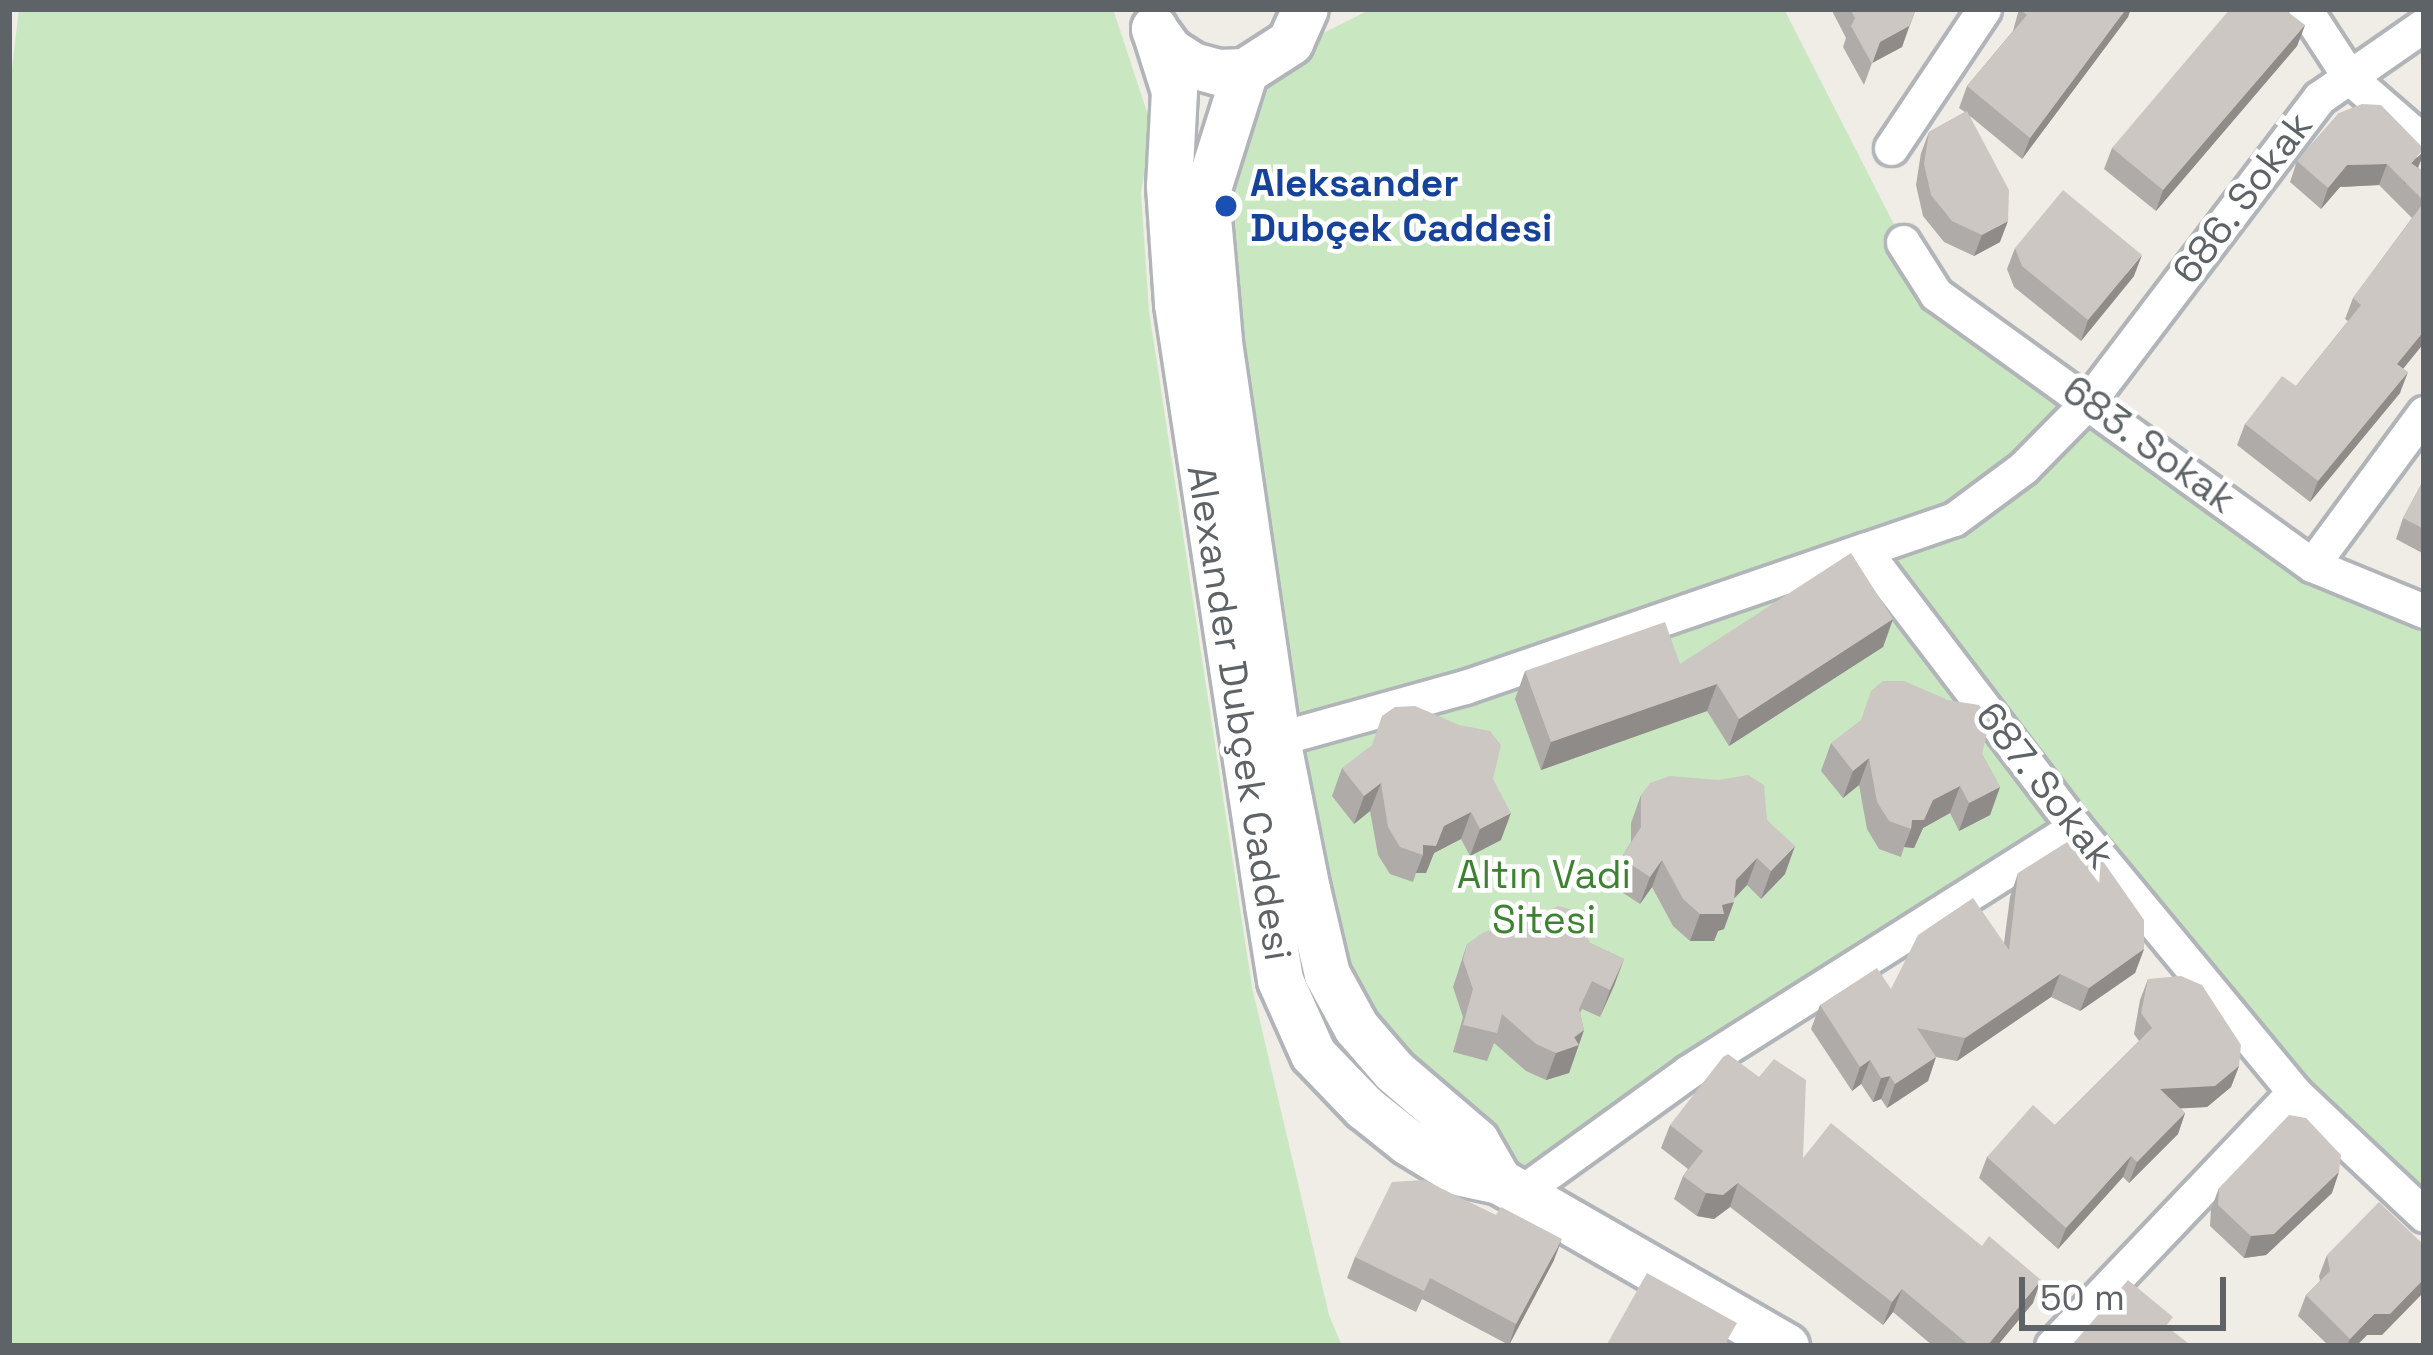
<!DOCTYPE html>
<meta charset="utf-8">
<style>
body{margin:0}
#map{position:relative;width:2433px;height:1355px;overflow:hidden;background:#f0ece6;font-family:"Space Grotesk",sans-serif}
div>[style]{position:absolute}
.green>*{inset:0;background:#c9e8c2}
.roads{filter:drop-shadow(3px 0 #b1b5b9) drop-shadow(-3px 0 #b1b5b9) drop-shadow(0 3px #b1b5b9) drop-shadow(0 -3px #b1b5b9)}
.street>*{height:33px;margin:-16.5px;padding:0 16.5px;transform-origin:16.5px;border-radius:16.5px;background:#fff}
.secondary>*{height:45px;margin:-22.5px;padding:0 22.5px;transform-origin:22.5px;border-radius:22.5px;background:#fff}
.wall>*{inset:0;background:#afaba8}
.shaded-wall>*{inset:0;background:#8f8b88}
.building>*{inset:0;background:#ccc7c3}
.dots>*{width:33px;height:33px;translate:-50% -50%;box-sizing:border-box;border:6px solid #fff;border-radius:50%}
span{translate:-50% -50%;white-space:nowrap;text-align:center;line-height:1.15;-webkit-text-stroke:9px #fff;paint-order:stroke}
.transit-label{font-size:39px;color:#164399;font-weight:700}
.left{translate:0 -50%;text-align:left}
.street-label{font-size:39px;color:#5e6367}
.park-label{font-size:39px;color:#3d8231}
.frame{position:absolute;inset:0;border:12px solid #5e6367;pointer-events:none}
.scale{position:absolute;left:2019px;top:1277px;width:207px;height:54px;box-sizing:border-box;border:6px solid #5e6367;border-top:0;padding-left:15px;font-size:36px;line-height:42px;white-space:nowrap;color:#5e6367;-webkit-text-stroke:9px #fff;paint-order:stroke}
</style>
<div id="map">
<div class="green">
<i style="clip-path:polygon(19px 9px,1113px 9px,1152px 127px,1141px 193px,1149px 311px,1252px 987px,1329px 1315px,1342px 1346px,9px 1346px,9px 94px)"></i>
<i style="clip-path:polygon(1371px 9px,1784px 9px,1903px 242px,1936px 294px,2312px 565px,2424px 611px,2424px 1215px,2075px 827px,1519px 1194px,1356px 1027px,1219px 342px,1225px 126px,1270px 60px)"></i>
</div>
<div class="roads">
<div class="street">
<i style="left:2305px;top:9px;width:82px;rotate:56.9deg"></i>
<i style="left:2350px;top:78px;width:98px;rotate:40.9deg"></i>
<i style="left:2424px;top:25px;width:128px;rotate:145.2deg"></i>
<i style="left:2319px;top:98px;width:379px;rotate:127.2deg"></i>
<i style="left:2090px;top:400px;width:95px;rotate:134.6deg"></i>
<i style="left:2023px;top:468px;width:86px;rotate:143.5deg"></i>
<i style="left:1954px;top:519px;width:95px;rotate:161deg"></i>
<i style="left:1864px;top:550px;width:348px;rotate:52.7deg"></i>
<i style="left:2075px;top:827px;width:344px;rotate:50.4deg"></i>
<i style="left:2294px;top:1092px;width:179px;rotate:43.4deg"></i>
<i style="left:1891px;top:148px;width:167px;rotate:-56.2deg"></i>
<i style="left:1903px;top:242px;width:62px;rotate:57.6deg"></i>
<i style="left:1936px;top:294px;width:463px;rotate:35.8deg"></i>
<i style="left:2312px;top:565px;width:121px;rotate:22.3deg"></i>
<i style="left:2312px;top:565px;width:189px;rotate:-53.6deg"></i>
<i style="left:1277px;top:739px;width:195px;rotate:-15.5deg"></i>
<i style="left:1465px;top:687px;width:422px;rotate:-19deg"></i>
<i style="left:1519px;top:1194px;width:208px;rotate:-35.8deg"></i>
<i style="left:1688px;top:1072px;width:458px;rotate:-32.3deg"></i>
<i style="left:2052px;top:1346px;width:351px;rotate:-46.4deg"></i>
</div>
<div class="secondary">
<i style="left:1154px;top:28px;width:66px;rotate:72.4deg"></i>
<i style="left:1174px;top:91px;width:95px;rotate:93deg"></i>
<i style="left:1169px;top:186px;width:118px;rotate:86.1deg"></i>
<i style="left:1177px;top:304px;width:608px;rotate:81.39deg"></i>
<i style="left:1268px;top:905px;width:76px;rotate:80.9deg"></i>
<i style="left:1280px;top:980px;width:81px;rotate:66deg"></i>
<i style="left:1313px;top:1054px;width:74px;rotate:46.1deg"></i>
<i style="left:1364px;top:1107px;width:56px;rotate:38.5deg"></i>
<i style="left:1408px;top:1142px;width:57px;rotate:31.5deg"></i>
<i style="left:1457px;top:1172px;width:43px;rotate:12.1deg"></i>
<i style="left:1499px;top:1181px;width:331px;rotate:29.9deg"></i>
<i style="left:1154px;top:29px;width:26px;rotate:54deg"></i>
<i style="left:1169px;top:50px;width:27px;rotate:33deg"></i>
<i style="left:1192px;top:65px;width:27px;rotate:15deg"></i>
<i style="left:1218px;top:72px;width:27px;rotate:-2deg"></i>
<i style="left:1245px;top:71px;width:54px;rotate:-32.8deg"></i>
<i style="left:1290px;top:42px;width:36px;rotate:-66deg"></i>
<i style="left:1245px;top:71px;width:130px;rotate:107.5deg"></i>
<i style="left:1206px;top:195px;width:148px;rotate:84.9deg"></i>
<i style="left:1219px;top:342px;width:401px;rotate:81.7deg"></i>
<i style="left:1277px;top:739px;width:153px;rotate:78.7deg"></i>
<i style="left:1307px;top:889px;width:87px;rotate:76.8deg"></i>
<i style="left:1327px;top:974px;width:60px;rotate:61.3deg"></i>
<i style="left:1356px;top:1027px;width:58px;rotate:49.2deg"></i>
<i style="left:1394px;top:1071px;width:108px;rotate:40.5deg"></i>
<i style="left:1476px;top:1141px;width:46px;rotate:60.1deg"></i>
</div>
</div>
<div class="wall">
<i style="clip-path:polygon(1831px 9px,1916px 9px,1902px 47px,1872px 63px,1864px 85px,1843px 47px,1846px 38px)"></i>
<i style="clip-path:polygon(2019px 9px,2128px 17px,2022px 159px,1970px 116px,2000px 242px,1974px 256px,1944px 242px,1923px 216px,1916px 185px,1921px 153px,1929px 132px,1965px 112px,1959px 108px,1967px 86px,2013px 31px)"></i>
<i style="clip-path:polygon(2305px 25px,2297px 46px,2156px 211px,2104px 169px,2112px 148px)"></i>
<i style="clip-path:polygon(2339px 113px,2424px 172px,2424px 343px,2403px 368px,2400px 393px,2310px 502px,2237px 445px,2245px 424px,2296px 386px,2348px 321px,2345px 319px,2353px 298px,2412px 218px,2379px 185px,2340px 187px,2321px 209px,2290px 182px,2297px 161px)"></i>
<i style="clip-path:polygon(2015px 248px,2134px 276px,2081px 341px,2014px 287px,2007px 269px)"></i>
<i style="clip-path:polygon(2424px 479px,2424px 554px,2396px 539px,2403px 518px)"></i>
<i style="clip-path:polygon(1893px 619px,1883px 647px,1729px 746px,1707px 711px,1541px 770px,1515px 699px,1525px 671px,1680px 664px)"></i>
<i style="clip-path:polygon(1831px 743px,1982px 754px,2000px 787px,1990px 815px,1959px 831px,1950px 813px,1923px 828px,1914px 848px,1904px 847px,1901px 857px,1879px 849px,1867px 829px,1859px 785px,1843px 798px,1821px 771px)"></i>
<i style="clip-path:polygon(1342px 768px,1493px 779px,1501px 840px,1470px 856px,1461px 839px,1434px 853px,1426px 873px,1416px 873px,1413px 882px,1390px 874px,1378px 855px,1370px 811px,1354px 824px,1332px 796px)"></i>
<i style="clip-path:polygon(1641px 795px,1767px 820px,1785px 874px,1761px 899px,1747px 885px,1734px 898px,1724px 929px,1718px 931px,1714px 941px,1690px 941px,1673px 926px,1652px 887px,1640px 904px,1611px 885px,1621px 858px,1631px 842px,1631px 823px)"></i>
<i style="clip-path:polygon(2018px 873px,2144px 949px,2135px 973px,2080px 1011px,2051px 997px,1957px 1061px,1936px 1057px,1928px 1081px,1887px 1108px,1881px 1099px,1873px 1102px,1861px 1084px,1852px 1091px,1811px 1029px,1820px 1005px,1891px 989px,2004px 943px,2010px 897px)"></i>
<i style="clip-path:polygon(1590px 943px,1624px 959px,1600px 1017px,1582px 1009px,1580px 1013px,1584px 1030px,1569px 1073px,1546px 1080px,1526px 1071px,1494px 1043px,1487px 1061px,1453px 1052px,1463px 1017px,1453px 987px,1467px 944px)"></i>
<i style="clip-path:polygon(2148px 979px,2239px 1066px,2231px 1087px,2207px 1107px,2180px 1108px,2185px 1113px,2178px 1134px,2129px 1183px,2123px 1177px,2058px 1249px,1979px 1178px,1987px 1157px,2055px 1125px,2139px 1041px,2134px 1034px,2140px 1000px)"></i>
<i style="clip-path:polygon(1670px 1125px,1803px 1158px,2033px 1303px,1997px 1346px,1933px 1346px,1893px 1312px,1883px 1325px,1730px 1207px,1714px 1219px,1697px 1216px,1674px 1199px,1683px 1176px,1688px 1169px,1661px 1148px)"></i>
<i style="clip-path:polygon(2219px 1188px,2332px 1193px,2266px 1255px,2244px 1258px,2210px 1226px,2211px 1209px)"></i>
<i style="clip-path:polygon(1496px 1215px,1554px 1260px,1509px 1345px,1422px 1299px,1416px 1312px,1347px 1278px,1355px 1257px)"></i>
<i style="clip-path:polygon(2327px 1255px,2382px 1335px,2367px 1335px,2356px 1346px,2329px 1346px,2298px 1316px,2306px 1295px,2320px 1281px,2319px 1276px)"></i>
</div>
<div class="shaded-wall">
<i style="clip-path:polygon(2126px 9px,2131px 9px,2128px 17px,2022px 159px,2030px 138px)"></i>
<i style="clip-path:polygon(2305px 25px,2297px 46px,2156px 211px,2163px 190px)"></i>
<i style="clip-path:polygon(1909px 26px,1902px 47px,1872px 63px,1880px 42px)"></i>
<i style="clip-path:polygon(2424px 151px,2417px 171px,2404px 184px,2411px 163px)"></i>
<i style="clip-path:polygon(2387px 164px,2379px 185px,2340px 187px,2321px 209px,2328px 188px,2347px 165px)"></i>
<i style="clip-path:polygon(2008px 221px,2000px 242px,1974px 256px,1982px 235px)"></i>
<i style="clip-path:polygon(2142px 255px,2134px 276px,2081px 341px,2088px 320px)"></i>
<i style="clip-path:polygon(2424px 331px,2424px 343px,2390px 385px,2397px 364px)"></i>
<i style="clip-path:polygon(2408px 372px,2400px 393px,2310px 502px,2318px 481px)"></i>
<i style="clip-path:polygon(1893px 619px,1883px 647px,1729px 746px,1739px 719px)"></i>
<i style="clip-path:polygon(1717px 684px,1707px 711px,1541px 770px,1551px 742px)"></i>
<i style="clip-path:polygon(1869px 758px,1859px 785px,1843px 798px,1853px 771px)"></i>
<i style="clip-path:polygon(1381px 783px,1370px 811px,1354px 824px,1364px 796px)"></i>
<i style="clip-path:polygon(1960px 786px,1950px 813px,1923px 828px,1914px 848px,1904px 847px,1911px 829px,1912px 820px,1933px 800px)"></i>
<i style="clip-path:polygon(2000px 787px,1990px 815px,1959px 831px,1969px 803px)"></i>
<i style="clip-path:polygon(1471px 812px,1461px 839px,1434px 853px,1426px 873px,1416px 873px,1423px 855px,1423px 845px,1444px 826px)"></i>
<i style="clip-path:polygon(1511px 813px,1501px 840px,1470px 856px,1480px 829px)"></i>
<i style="clip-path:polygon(1795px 846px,1785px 874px,1761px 899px,1771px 871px)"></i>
<i style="clip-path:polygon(1757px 858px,1747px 885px,1730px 903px,1734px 902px,1724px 929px,1718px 931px,1714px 941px,1690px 941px,1700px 914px)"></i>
<i style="clip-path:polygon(1662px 860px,1652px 887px,1640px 904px,1650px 877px)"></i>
<i style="clip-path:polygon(2144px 949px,2135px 973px,2080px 1011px,2089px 988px)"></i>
<i style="clip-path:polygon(1624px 959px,1614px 986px,1600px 1017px,1610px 990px)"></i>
<i style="clip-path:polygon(2060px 974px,2051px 997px,1957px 1061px,1965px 1038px)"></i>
<i style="clip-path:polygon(1584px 1030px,1569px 1073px,1546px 1080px,1556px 1053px)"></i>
<i style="clip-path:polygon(1936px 1057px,1928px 1081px,1887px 1108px,1895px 1084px)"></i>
<i style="clip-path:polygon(1870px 1060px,1861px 1084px,1852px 1091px,1860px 1067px)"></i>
<i style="clip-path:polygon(2239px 1066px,2231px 1087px,2207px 1107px,2153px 1110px,2160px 1089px)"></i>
<i style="clip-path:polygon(1890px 1076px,1881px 1099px,1873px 1102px,1881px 1078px)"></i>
<i style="clip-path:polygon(2185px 1113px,2178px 1134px,2129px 1183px,2137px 1162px)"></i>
<i style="clip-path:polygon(2131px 1156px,2123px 1177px,2058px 1249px,2066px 1228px)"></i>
<i style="clip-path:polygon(2339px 1172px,2332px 1193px,2266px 1255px,2244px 1258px,2251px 1236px)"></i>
<i style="clip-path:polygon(1738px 1183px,1730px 1207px,1714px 1219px,1697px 1216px,1706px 1193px)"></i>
<i style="clip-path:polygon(1562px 1239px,1554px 1260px,1509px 1345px,1516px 1324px)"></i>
<i style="clip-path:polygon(2424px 1279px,2424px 1292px,2382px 1335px,2367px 1335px,2356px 1346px,2347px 1346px,2350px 1339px,2374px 1314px)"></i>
<i style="clip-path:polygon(2041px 1280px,2033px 1303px,1997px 1346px,1987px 1346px)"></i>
<i style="clip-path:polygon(1902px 1289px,1893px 1312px,1883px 1325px,1892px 1302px)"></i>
</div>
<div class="building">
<i style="clip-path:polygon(1850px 9px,1916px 9px,1909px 26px,1880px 42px,1872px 64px,1851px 26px,1855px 18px)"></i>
<i style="clip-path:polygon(2019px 9px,2126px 9px,2030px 138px,1967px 86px,2027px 15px)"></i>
<i style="clip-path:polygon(2230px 9px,2284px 9px,2305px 25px,2163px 190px,2112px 148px)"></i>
<i style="clip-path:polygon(2362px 104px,2381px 105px,2424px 149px,2411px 163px,2424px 172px,2424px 201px,2387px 164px,2347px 165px,2328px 188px,2297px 161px,2339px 113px)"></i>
<i style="clip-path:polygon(1967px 111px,2009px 190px,2008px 221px,1982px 235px,1952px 221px,1931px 195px,1924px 164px,1929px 132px)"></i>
<i style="clip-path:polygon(2063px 190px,2142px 255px,2088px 320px,2022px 266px,2015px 248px)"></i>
<i style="clip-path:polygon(2424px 202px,2424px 331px,2397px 364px,2408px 372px,2318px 481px,2245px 424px,2282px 376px,2296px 386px,2361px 305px,2353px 298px)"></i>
<i style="clip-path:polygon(2424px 479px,2424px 529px,2403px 518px)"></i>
<i style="clip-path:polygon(1851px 553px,1893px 619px,1739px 719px,1717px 684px,1551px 742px,1525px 671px,1665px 622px,1680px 664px)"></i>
<i style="clip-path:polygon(1883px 681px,1904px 681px,1948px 700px,1979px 705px,1990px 720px,1982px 754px,2000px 787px,1969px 803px,1960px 786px,1933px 800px,1924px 820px,1912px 820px,1911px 829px,1889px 821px,1877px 802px,1869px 758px,1853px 771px,1831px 743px,1861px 720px,1871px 691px)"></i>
<i style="clip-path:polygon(1415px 706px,1459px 725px,1490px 731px,1501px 745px,1493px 779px,1511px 813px,1480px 829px,1471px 812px,1444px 826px,1436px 846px,1423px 845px,1423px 855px,1400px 847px,1388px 827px,1381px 783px,1364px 796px,1342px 768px,1372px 745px,1382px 716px,1395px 707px)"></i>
<i style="clip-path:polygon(1748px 775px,1764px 785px,1767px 820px,1795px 846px,1771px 871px,1757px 858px,1736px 880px,1734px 902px,1722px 905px,1724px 914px,1700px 914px,1683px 899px,1662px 860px,1650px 877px,1621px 858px,1641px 827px,1641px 795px,1650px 783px,1670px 776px,1718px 780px)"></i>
<i style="clip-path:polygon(2072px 839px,2098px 854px,2144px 920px,2144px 949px,2089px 988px,2060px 974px,1965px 1038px,1917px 1028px,1936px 1057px,1895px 1084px,1890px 1076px,1881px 1078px,1870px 1060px,1860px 1067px,1820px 1005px,1877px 968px,1891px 989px,1918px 935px,1973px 898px,2009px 950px,2018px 873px)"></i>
<i style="clip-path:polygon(1558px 906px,1576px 911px,1590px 943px,1624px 959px,1610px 990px,1592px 981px,1579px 1009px,1584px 1030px,1574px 1037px,1579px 1045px,1556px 1053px,1536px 1044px,1502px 1014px,1497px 1033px,1463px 1025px,1473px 989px,1463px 960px,1467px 944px,1484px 932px,1530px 921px)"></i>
<i style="clip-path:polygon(2181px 976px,2202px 985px,2241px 1045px,2239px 1066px,2215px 1086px,2160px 1089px,2185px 1113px,2137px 1162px,2131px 1156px,2066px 1228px,1987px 1157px,2033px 1105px,2055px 1125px,2152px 1028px,2141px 1013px,2148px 979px)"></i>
<i style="clip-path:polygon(1728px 1054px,1759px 1077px,1774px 1059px,1806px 1080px,1803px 1158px,1831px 1123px,1982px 1246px,1989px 1236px,2041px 1280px,1987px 1346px,1970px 1346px,1902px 1289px,1892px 1302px,1738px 1183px,1723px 1195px,1706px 1193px,1683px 1176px,1703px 1151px,1670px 1125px,1723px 1057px)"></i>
<i style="clip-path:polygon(2289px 1115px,2306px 1118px,2341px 1155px,2339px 1172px,2274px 1234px,2251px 1236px,2218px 1205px,2219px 1188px)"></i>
<i style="clip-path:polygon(1424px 1180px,1496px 1215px,1501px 1207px,1562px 1239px,1516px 1324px,1430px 1278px,1424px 1291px,1355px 1257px,1392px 1182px)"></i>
<i style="clip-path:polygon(2379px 1202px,2424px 1245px,2424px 1279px,2390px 1314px,2374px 1314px,2350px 1339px,2306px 1295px,2330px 1271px,2327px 1255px)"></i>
<i style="clip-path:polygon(1647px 1273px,1737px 1323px,1724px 1346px,1606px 1346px)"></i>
<i style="clip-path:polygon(2128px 1280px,2173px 1317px,2166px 1326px,2192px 1346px,2071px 1346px)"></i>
</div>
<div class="dots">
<i style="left:1226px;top:206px;background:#1a4fb4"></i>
</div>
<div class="transit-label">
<span class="left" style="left:1250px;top:206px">Aleksander<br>Dubçek Caddesi</span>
</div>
<div class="street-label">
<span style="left:2243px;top:198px;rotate:-53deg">686. Sokak</span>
<span style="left:2149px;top:445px;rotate:36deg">683. Sokak</span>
<span style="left:1239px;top:713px;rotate:81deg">Alexander Dubçek Caddesi</span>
<span style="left:2045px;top:786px;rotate:52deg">687. Sokak</span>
</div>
<div class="park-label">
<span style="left:1544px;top:898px">Altın Vadi<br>Sitesi</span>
</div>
<div class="frame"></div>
<div class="scale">50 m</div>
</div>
